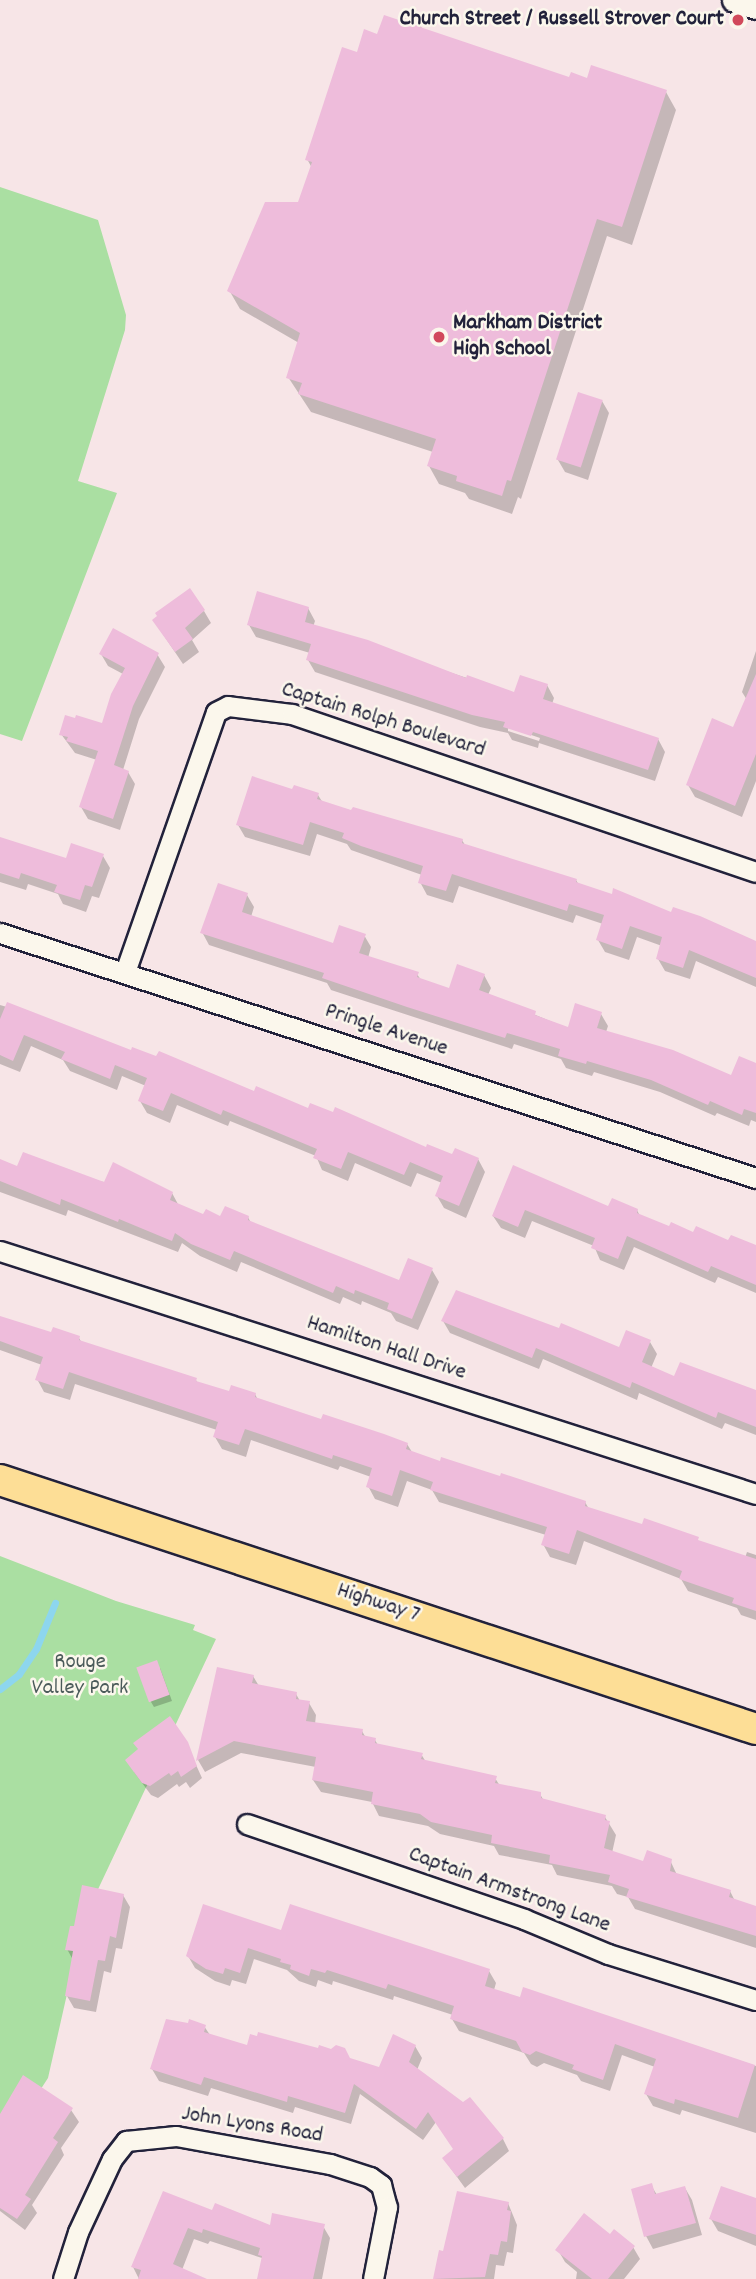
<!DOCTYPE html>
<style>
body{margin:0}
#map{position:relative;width:756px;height:2279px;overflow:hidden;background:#f7e5e7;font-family:Dekko,sans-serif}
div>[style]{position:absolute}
.green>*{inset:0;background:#aadfa2}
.shadow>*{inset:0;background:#0003}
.stream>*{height:7px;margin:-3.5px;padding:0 3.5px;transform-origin:3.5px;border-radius:3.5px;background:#8dd6ee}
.building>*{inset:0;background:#eebcdb;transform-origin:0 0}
.roads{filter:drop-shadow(2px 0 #22223b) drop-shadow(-2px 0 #22223b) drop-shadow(0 2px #22223b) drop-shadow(0 -2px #22223b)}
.minor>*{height:19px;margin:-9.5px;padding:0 9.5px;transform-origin:9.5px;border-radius:9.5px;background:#fbf7ec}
.tertiary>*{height:24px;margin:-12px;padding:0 12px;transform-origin:12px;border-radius:12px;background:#fbf7ec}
.primary>*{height:30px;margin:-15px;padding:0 15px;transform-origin:15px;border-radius:15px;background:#fdde96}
.dots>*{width:19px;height:19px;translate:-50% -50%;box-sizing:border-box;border:4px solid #fbf7ec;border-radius:50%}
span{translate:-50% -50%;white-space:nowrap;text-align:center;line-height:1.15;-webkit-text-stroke:5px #fbf7ec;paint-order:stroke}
.poi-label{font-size:23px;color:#22223b;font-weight:700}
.right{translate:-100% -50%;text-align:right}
.left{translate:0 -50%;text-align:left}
.street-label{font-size:23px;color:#22223b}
.park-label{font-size:23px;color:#4b5b5a}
</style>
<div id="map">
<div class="green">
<i style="clip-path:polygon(0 187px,98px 220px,126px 315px,125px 330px,78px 481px,117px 493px,22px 741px,0 734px)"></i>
<i style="clip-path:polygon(0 1556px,116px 1601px,195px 1625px,193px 1630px,216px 1639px,84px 1919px,48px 2078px,0 2152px)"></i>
</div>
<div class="shadow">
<i style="clip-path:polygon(420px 25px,423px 30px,570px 79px,666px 92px,676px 110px,632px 245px,607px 236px,521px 499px,518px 497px,512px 514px,469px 499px,465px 493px,439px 484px,429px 466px,433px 452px,311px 412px,288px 377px,299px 343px,240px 309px,229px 290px,300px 204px,312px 168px,307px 159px,358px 54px,378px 36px)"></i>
<i style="clip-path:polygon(602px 401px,609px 413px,588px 480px,565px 472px,558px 460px)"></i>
<i style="clip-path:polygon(evenodd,308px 608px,315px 621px,313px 627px,515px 694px,547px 685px,554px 698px,552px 704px,658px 739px,665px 752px,655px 781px,539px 743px,538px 748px,512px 740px,508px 733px,480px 727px,315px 672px,308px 660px,310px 653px,256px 637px,249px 625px,308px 608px,508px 727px,540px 738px,539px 741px,508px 731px,508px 727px)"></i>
<i style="clip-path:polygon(204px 611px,211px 623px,192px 640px,199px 652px,183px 664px,154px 621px)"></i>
<i style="clip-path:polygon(756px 651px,756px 781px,742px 817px,695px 797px,688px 785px,734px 729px,747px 700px,742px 692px)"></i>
<i style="clip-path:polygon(101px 654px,157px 654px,165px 667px,139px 719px,123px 770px,128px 772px,135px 784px,120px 830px,88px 819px,81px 807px,97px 760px,75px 753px,61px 734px,103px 725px,123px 674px,108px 666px)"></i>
<i style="clip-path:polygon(294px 791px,318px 795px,323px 803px,462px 840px,465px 845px,576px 880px,579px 885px,756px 942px,756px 987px,696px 961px,690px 979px,665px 971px,658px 959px,662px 946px,637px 937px,629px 960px,605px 952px,598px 940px,603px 924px,576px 915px,573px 923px,459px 886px,453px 903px,427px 895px,420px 882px,422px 875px,351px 850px,347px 844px,317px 834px,310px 856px,245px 837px,238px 825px)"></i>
<i style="clip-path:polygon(0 838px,67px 860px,103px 856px,110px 868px,99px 898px,92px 896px,86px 912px,63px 904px,58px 894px,28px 884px,26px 890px,0 882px)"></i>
<i style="clip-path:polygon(247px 895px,254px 907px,251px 917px,334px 945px,364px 935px,371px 947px,368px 958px,417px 974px,421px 980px,450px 990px,484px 975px,491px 988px,488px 995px,569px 1029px,601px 1014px,608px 1026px,606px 1032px,731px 1078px,756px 1065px,756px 1122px,751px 1120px,749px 1126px,717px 1113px,715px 1116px,660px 1092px,594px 1072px,592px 1076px,566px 1068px,561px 1059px,514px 1044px,512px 1049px,331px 990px,327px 983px,209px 945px,202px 932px)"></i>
<i style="clip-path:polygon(8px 1004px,132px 1052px,255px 1093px,427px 1150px,478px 1159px,485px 1172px,466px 1218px,444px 1208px,437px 1196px,442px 1183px,417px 1173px,411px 1187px,355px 1163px,348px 1181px,322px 1170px,316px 1156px,230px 1121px,228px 1126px,177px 1105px,170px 1123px,147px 1113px,140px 1101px,146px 1086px,122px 1076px,117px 1090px,70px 1071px,63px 1060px,31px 1046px,20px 1072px,0 1064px,0 1005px,7px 1007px)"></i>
<i style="clip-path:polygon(0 1160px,18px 1168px,172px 1193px,179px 1206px,204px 1217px,248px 1217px,251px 1223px,400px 1283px,432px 1270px,439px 1282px,418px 1330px,396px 1321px,391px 1313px,362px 1301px,361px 1305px,343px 1297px,340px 1304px,241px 1262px,237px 1272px,200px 1256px,182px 1243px,178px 1252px,68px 1210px,66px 1216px,0 1192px)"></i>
<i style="clip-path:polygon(514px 1167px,609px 1209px,637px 1210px,640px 1216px,670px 1228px,756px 1247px,756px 1293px,718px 1277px,715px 1283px,634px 1247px,624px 1270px,600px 1260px,594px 1246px,532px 1221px,525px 1238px,501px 1228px,493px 1216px)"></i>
<i style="clip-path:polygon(0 1317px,52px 1334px,79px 1338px,82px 1343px,196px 1380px,198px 1384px,230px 1394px,255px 1394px,258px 1400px,322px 1421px,407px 1444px,412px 1452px,441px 1463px,585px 1502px,589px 1509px,745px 1558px,747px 1552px,756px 1555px,756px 1620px,741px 1615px,737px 1608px,688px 1591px,681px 1579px,584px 1541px,576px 1565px,550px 1557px,543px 1544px,546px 1535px,439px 1502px,432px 1490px,407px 1481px,398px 1507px,375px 1499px,368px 1486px,371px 1477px,340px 1466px,338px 1470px,251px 1440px,246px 1457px,222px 1449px,215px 1437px,217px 1430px,75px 1384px,70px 1400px,44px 1392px,37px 1379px,42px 1365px,0 1350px)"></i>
<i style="clip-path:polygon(443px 1321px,560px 1330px,620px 1349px,650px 1342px,657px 1354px,651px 1368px,675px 1378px,756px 1393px,756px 1435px,725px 1423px,722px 1429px,639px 1393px,637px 1400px,543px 1359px,539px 1369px,450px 1333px)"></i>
<i style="clip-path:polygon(160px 1668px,172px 1701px,154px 1707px,151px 1702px)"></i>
<i style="clip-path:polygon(218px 1669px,253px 1676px,259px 1686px,296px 1694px,300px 1701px,309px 1703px,316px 1715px,315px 1724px,362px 1731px,366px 1738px,375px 1740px,378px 1745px,421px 1754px,426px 1762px,495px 1778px,500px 1786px,540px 1794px,544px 1801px,605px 1817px,616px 1835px,612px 1853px,644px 1864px,670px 1860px,677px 1875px,730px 1891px,735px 1901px,756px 1908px,756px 1948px,635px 1909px,628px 1897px,617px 1894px,612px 1886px,557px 1875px,552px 1865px,499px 1855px,494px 1846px,440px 1834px,428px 1826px,379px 1816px,372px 1802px,321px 1792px,313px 1780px,316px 1767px,241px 1753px,205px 1772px,198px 1760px)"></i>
<i style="clip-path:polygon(186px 1743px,202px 1778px,190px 1788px,186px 1782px,179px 1787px,177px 1784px,158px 1798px,151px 1795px,134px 1772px)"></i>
<i style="clip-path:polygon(123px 1895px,130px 1907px,122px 1949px,116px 1948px,111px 1973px,104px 1971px,96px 2012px,74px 2008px,67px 1996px,73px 1960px,67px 1949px,76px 1929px)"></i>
<i style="clip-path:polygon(282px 1933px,489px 1971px,496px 1983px,494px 1990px,521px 1999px,524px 1989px,756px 2066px,756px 2133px,682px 2110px,680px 2115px,653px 2106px,646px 2094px,655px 2067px,622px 2055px,610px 2091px,581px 2081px,577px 2075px,544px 2063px,537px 2067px,531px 2064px,524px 2053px,459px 2031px,452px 2019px,453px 2015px,394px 1996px,393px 2000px,333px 1981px,332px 1985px,318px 1980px,316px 1987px,299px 1981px,287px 1970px,254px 1959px,246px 1984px,232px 1980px,230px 1986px,215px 1981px,195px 1968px,188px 1956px)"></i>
<i style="clip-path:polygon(204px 2026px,210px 2035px,248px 2047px,350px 2060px,380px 2069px,415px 2046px,422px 2058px,417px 2070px,503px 2139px,509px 2151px,465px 2188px,444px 2159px,455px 2150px,436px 2122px,423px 2140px,360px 2094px,351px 2124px,295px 2107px,293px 2113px,211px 2088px,208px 2096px,159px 2081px,152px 2069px)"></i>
<i style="clip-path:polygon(71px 2110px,79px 2122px,61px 2148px,64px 2155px,32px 2205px,37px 2213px,25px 2230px,0 2211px,0 2143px)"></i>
<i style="clip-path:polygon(651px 2185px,657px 2195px,685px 2188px,692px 2200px,702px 2235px,653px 2249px,646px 2236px,633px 2190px)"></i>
<i style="clip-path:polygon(164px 2193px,213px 2213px,271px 2228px,323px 2226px,330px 2238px,322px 2279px,259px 2279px,262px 2258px,210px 2241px,208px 2244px,194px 2239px,182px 2270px,196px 2279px,139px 2279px,133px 2267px)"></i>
<i style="clip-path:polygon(756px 2200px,756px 2246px,718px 2231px,711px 2219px)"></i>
<i style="clip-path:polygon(508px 2203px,517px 2225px,513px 2253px,507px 2252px,504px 2266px,496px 2265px,494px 2279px,435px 2279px,440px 2253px,445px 2253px)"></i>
<i style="clip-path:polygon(611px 2237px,633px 2247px,640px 2259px,624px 2279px,576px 2279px,577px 2272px,565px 2262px,558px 2250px)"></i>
</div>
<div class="stream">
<i style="left:0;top:1689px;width:24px;rotate:-38deg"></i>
<i style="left:19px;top:1674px;width:30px;rotate:-56deg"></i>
<i style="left:36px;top:1649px;width:50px;rotate:-67.6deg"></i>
</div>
<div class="building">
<i style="clip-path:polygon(384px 15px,402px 21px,403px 18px,421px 23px,420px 27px,569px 77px,571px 72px,587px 78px,591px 65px,667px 90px,622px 227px,597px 219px,511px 481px,507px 480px,502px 496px,456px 481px,457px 476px,427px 466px,436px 439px,298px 394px,302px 383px,286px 378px,300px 333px,227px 291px,265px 202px,298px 202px,312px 162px,305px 160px,342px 47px,357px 52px,364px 29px,377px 34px)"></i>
<i style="left:578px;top:392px;width:26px;height:71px;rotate:18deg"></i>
<i style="clip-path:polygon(190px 588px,205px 610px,185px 628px,193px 639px,175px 652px,152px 620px,157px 616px,155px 613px)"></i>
<i style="clip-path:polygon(257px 591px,309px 607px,305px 622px,368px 640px,466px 678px,467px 675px,514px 692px,520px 675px,548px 684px,543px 699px,659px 738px,648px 770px,533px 732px,531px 736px,503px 727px,505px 722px,472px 715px,306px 660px,311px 644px,247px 625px)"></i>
<i style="clip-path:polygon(113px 628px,159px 653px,133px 706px,114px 765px,129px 771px,113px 819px,79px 807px,98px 751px,66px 741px,68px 737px,59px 735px,65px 715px,75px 718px,76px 715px,102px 723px,111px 694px,125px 668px,99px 654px)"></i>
<i style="clip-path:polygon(756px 674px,756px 754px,735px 806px,686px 785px,712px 718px,733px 727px)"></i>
<i style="clip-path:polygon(252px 776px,292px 789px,294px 785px,319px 793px,317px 799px,351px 810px,353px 807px,463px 839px,462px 843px,577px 879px,576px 882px,612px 894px,613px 888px,671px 912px,673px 907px,700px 916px,756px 941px,756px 978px,689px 950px,683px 968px,656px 959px,662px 937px,630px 926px,622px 949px,596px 940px,604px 915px,569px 904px,567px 911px,452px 874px,446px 891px,418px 883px,423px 866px,361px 846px,342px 838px,344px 833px,310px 822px,303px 845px,236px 825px)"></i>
<i style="clip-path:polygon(0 837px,66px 858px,71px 843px,104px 854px,92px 887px,85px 885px,80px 900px,54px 892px,57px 885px,21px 873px,19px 879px,0 873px)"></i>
<i style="clip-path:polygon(218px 883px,248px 893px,242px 912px,333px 943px,339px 925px,366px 934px,359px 953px,419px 972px,417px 977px,449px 988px,457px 964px,485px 974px,479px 990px,536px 1011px,535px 1015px,568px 1027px,575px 1003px,602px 1012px,597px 1028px,673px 1050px,731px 1075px,739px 1056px,756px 1063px,756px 1113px,744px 1109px,742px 1115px,710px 1101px,708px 1105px,651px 1080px,587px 1061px,586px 1064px,558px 1056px,560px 1049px,507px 1033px,505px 1038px,407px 1007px,322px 978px,324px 973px,200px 933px)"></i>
<i style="clip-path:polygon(7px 1002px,131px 1050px,132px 1047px,156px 1056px,159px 1051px,254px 1091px,256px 1086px,308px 1108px,310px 1103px,333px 1112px,335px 1107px,426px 1147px,427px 1144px,452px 1154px,455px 1148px,479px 1158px,459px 1206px,435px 1196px,443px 1176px,410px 1162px,404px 1175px,348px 1152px,341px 1169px,313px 1158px,317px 1149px,223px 1110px,221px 1115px,171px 1093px,163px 1111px,138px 1101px,147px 1078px,115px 1065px,110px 1079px,61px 1059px,65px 1052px,24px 1035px,13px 1061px,0 1055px,0 1019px)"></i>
<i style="clip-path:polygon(23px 1152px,104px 1182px,113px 1162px,173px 1192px,170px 1200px,203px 1214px,206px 1209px,220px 1216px,225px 1206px,249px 1216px,248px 1220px,399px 1280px,408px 1258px,433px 1268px,412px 1319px,387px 1309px,389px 1303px,355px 1290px,354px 1294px,336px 1286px,333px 1293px,234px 1251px,230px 1260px,191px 1244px,175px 1233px,172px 1241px,119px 1219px,118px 1222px,61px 1199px,60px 1205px,0 1181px,0 1159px,17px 1166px)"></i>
<i style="clip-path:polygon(513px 1165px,608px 1206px,612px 1198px,638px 1209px,637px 1213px,669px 1226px,671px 1222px,693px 1232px,696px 1226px,728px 1240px,731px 1235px,756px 1245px,756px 1285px,711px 1266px,708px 1272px,627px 1236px,618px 1259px,591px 1248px,595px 1238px,525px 1210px,518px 1227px,492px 1216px)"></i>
<i style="clip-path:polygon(456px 1290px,559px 1328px,561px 1323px,619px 1347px,626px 1330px,651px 1340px,642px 1362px,674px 1376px,680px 1362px,756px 1390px,756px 1427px,718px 1412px,716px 1418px,632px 1382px,630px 1388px,536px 1348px,532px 1358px,441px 1321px)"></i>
<i style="clip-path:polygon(0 1316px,51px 1332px,53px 1327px,80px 1336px,79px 1340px,197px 1378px,196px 1381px,229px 1391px,231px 1385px,256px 1393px,255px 1397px,321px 1419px,323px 1414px,384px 1434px,408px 1443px,406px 1449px,440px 1461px,441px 1457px,500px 1476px,501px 1473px,586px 1501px,585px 1506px,642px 1524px,644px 1518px,699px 1537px,698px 1540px,756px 1559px,756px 1611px,732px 1603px,734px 1598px,679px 1579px,682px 1571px,577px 1530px,569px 1554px,541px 1545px,547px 1527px,430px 1490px,433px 1482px,400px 1470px,392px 1496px,366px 1487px,372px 1468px,333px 1455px,332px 1459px,245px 1429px,239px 1445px,213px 1437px,218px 1422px,69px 1372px,63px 1389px,35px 1380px,43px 1357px,0 1341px)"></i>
<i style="left:157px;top:1660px;width:37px;height:22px;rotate:70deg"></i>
<i style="clip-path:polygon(217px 1667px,254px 1675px,252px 1683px,297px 1692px,296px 1699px,310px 1701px,306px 1721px,363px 1729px,362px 1735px,376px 1738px,375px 1743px,423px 1753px,421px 1759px,497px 1776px,495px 1783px,541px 1792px,541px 1798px,606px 1815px,605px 1820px,610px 1821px,604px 1848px,643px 1861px,647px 1850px,672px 1859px,670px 1871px,731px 1890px,729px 1897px,756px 1906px,756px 1936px,626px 1897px,629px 1889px,608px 1882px,610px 1875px,549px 1863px,550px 1855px,491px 1843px,492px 1835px,431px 1822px,420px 1814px,371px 1804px,373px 1792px,312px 1780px,316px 1757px,234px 1741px,196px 1761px)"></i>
<i style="clip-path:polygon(170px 1716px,188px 1742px,197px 1766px,181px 1777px,178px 1771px,171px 1776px,169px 1773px,150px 1786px,142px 1783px,125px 1760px,138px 1749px,133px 1743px)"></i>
<i style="clip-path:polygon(82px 1885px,124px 1894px,116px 1938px,110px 1936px,105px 1961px,98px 1960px,90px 2001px,65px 1996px,73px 1951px,65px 1950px,70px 1926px,74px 1926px)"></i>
<i style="clip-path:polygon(203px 1904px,281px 1930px,290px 1904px,490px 1969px,485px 1986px,520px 1997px,523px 1987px,755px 2065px,738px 2118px,675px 2099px,674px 2104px,644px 2094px,656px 2059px,615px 2044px,603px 2080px,572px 2069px,574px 2065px,536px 2051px,530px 2055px,522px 2052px,516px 2041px,450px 2019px,454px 2006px,388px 1984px,386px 1989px,327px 1970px,325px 1973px,311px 1969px,309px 1976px,290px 1969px,291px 1965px,280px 1962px,281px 1959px,248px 1948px,240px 1973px,225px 1968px,223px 1974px,206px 1969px,186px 1956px)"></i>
<i style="clip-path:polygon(166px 2019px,188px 2023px,189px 2019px,206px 2025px,204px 2032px,247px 2045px,250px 2034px,257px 2036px,258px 2032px,318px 2048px,319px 2045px,331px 2049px,336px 2045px,345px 2048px,350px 2058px,379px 2067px,393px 2034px,416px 2045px,409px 2062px,463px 2102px,470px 2097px,504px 2138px,457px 2177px,442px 2158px,453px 2149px,428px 2112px,416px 2129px,354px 2084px,345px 2113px,288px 2096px,287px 2102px,204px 2077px,201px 2085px,150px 2069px)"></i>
<i style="clip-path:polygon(23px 2075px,73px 2108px,53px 2138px,58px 2142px,25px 2195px,31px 2199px,17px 2219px,0 2208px,0 2114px)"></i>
<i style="clip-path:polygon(652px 2183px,655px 2194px,685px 2186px,696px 2223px,644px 2237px,631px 2189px)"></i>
<i style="clip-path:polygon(721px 2186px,756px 2198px,756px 2235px,709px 2219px)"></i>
<i style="clip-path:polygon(163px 2191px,212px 2210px,215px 2203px,270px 2225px,272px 2213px,325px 2224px,313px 2279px,257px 2279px,262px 2256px,258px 2255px,260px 2248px,203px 2229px,202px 2233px,188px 2228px,173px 2264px,207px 2279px,138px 2279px,141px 2270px,131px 2267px)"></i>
<i style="clip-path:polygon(457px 2191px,509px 2202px,507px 2210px,511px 2211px,507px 2242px,501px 2241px,498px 2255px,490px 2254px,485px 2277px,433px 2279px,439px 2250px,443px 2251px)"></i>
<i style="clip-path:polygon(584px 2213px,610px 2234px,614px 2229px,635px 2246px,608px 2279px,592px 2279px,555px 2250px)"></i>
</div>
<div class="roads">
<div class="minor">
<i style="left:0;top:933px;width:795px;rotate:17.96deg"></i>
<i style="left:125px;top:972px;width:275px;rotate:-70.7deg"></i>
<i style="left:216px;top:712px;width:13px;rotate:-27deg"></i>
<i style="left:228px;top:706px;width:64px;rotate:7.1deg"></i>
<i style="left:292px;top:714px;width:490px;rotate:18.8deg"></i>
<i style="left:0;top:1251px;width:794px;rotate:17.82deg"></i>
<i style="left:247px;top:1824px;width:293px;rotate:18.9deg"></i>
<i style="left:524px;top:1919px;width:91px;rotate:22.6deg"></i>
<i style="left:608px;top:1954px;width:155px;rotate:17.3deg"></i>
<i style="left:63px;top:2279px;width:49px;rotate:-72.3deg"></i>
<i style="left:78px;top:2232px;width:81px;rotate:-65deg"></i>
<i style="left:112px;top:2159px;width:23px;rotate:-52deg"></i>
<i style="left:126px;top:2141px;width:50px;rotate:-5.7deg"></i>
<i style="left:176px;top:2136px;width:157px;rotate:10.3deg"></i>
<i style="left:330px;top:2164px;width:42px;rotate:18deg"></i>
<i style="left:370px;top:2177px;width:14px;rotate:36deg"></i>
<i style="left:381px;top:2185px;width:23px;rotate:75deg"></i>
<i style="left:387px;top:2207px;width:73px;rotate:101deg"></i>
</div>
<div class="tertiary">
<i style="left:735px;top:0;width:22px;rotate:18deg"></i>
</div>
<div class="primary">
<i style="left:0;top:1480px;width:796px;rotate:18.23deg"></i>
</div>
</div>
<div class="dots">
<i style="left:738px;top:20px;background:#d1495b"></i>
<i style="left:439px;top:337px;background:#d1495b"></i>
</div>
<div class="poi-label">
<span class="right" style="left:724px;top:20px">Church Street / Russell Strover Court</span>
<span class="left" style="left:453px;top:337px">Markham District<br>High School</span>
</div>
<div class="street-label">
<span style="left:383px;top:721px;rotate:17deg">Captain Rolph Boulevard</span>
<span style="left:386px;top:1031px;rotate:18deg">Pringle Avenue</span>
<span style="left:386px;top:1349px;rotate:18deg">Hamilton Hall Drive</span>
<span style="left:378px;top:1604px;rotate:18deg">Highway 7</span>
<span style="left:509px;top:1891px;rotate:20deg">Captain Armstrong Lane</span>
<span style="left:252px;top:2126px;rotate:9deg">John Lyons Road</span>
</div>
<div class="park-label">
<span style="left:80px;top:1676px">Rouge<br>Valley Park</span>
</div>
</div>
